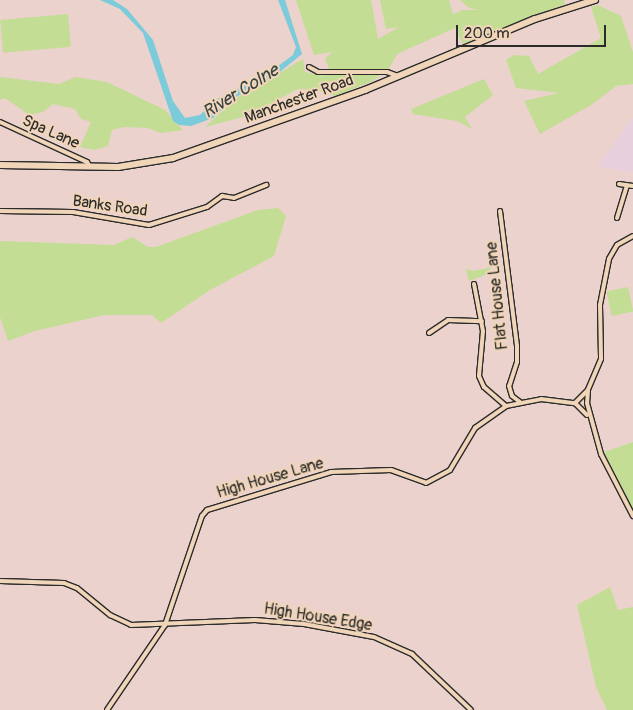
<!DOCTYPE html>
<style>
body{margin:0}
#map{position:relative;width:633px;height:710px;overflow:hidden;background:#ebd2cd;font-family:Pangolin,sans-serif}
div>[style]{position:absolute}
.built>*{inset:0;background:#e7d0db}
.green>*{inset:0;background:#c3dd94;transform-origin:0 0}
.water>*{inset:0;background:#7ccbda}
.roads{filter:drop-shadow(1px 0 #2b2b2b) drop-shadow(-1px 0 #2b2b2b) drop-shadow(0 1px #2b2b2b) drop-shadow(0 -1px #2b2b2b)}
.street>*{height:4px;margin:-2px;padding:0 2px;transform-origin:2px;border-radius:2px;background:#f1d5b8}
.primary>*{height:6px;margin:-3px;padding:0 3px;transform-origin:3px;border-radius:3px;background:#f1d5b8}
span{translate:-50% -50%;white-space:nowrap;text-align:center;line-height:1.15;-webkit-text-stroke:4px #f1d5b8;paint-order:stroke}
.street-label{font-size:16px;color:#2b2b2b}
.water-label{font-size:18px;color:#374345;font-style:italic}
.scale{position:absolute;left:456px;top:25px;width:150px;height:22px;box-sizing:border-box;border:2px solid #2b2b2b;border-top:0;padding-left:6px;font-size:15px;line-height:18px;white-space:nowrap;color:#2b2b2b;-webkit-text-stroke:4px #f1d5b8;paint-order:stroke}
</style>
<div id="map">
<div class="built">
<i style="clip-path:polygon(633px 117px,633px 172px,597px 167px)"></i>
</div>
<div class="green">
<i style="clip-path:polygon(296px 0,371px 0,378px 39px,399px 27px,386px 29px,380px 0,449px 0,453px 14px,463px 10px,479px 10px,469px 8px,460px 0,564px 0,565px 4px,463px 44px,455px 28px,397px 54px,390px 67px,373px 81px,335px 96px,317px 90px,298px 89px,247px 116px,205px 127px,238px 97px,303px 59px,305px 72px,323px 76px,329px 69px,325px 58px,333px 52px,314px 55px)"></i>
<i style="clip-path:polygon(598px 5px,621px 16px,633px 52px,633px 84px,616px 86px,591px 105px,540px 134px,524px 101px,559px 93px,516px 88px,506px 60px,514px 55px,529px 56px,538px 74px,601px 38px,591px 7px)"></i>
<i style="left:68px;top:14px;width:33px;height:68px;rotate:85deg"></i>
<i style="clip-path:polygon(0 77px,59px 84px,75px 77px,107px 82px,165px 110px,183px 130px,160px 133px,148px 128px,124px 127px,112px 130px,108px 146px,94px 150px,80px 147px,91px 122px,81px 119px,75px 109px,53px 104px,43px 112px,29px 115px,5px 98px,0 100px)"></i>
<i style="clip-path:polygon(484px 79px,493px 95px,465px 117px,472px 129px,457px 121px,413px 114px,411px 109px)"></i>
<i style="clip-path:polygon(278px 208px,286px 216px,274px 256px,210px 290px,161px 323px,152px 315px,104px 315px,35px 331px,8px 341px,0 317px,0 241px,114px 245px,132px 237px,148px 247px,156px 247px,258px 210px)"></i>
<i style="clip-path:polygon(492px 267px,485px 275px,469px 281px,466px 269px,474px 271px)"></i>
<i style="left:628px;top:287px;width:25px;height:22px;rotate:78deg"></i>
<i style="clip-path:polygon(633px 442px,633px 509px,604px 452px)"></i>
<i style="clip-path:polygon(610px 587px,618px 610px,633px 607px,633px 710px,607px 710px,596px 687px,577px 605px)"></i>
</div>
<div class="water">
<i style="clip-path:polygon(100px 0,113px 0,127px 9px,153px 40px,173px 101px,185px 118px,200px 115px,217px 99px,263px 77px,293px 55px,296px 47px,278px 0,285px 0,302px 54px,276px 75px,236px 97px,213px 118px,191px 126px,179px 125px,173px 121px,143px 33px,120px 9px)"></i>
</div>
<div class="roads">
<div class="street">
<i style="left:309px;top:67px;width:10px;rotate:29deg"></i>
<i style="left:318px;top:72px;width:69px"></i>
<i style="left:387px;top:72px;width:12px;rotate:20deg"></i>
<i style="left:0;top:122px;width:96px;rotate:24.7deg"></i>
<i style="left:87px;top:162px;width:6px;rotate:59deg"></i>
<i style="left:619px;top:184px;width:14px;rotate:8deg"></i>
<i style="left:0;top:211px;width:73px;rotate:0.8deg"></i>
<i style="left:73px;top:212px;width:77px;rotate:9.7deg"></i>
<i style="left:149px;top:225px;width:61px;rotate:-17.2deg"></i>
<i style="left:207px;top:207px;width:19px;rotate:-36deg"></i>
<i style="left:222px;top:196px;width:12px;rotate:9deg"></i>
<i style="left:234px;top:198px;width:35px;rotate:-22deg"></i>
<i style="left:500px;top:211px;width:136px;rotate:82.8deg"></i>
<i style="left:517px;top:346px;width:16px;rotate:90deg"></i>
<i style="left:517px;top:362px;width:25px;rotate:108deg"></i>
<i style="left:509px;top:386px;width:10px;rotate:73deg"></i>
<i style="left:512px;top:396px;width:10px;rotate:37deg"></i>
<i style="left:617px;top:218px;width:34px;rotate:-73deg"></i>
<i style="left:633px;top:236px;width:18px;rotate:151deg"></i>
<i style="left:617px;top:245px;width:16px;rotate:120deg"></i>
<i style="left:609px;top:259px;width:47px;rotate:101.1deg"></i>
<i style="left:600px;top:305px;width:54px;rotate:88.9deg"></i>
<i style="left:601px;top:359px;width:34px;rotate:113deg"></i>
<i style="left:588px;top:390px;width:13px;rotate:94deg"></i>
<i style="left:587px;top:403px;width:53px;rotate:74.6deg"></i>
<i style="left:601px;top:454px;width:70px;rotate:62.7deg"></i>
<i style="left:474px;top:284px;width:48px;rotate:79.2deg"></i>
<i style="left:483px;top:331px;width:45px;rotate:95.1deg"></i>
<i style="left:479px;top:376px;width:12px;rotate:66deg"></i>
<i style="left:484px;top:387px;width:29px;rotate:41deg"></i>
<i style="left:429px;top:333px;width:23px;rotate:-34deg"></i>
<i style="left:448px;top:320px;width:34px;rotate:2deg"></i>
<i style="left:587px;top:415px;width:17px;rotate:-135deg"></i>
<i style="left:575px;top:403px;width:18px;rotate:-45deg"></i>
<i style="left:0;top:581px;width:64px;rotate:1.8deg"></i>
<i style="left:64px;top:583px;width:14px;rotate:21deg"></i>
<i style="left:77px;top:588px;width:43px;rotate:39.3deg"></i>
<i style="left:110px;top:615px;width:23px;rotate:25deg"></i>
<i style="left:131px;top:625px;width:124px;rotate:-2.3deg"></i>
<i style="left:255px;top:620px;width:49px;rotate:4.7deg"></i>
<i style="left:304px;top:624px;width:71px;rotate:10.5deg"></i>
<i style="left:374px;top:637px;width:42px;rotate:24.1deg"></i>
<i style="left:412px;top:654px;width:81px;rotate:43.5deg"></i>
<i style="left:107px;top:710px;width:103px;rotate:-55.7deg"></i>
<i style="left:165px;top:625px;width:115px;rotate:-71.3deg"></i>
<i style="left:202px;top:516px;width:8px;rotate:-50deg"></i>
<i style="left:207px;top:510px;width:130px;rotate:-17deg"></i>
<i style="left:331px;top:472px;width:60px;rotate:-1.9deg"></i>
<i style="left:391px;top:470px;width:37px;rotate:20deg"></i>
<i style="left:426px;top:483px;width:27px;rotate:-28deg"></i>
<i style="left:450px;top:470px;width:49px;rotate:-59.2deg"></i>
<i style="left:475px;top:428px;width:38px;rotate:-35deg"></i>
<i style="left:506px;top:406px;width:36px;rotate:-11deg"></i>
<i style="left:541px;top:399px;width:34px;rotate:7deg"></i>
</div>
<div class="primary">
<i style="left:0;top:165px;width:118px;rotate:1deg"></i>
<i style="left:118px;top:167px;width:56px;rotate:-9.3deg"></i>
<i style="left:173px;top:158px;width:204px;rotate:-19.5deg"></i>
<i style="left:365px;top:90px;width:184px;rotate:-22.7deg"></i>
<i style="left:535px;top:19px;width:63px;rotate:-17.6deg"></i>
</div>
</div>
<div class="street-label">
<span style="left:299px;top:99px;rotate:-20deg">Manchester Road</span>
<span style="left:51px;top:132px;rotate:24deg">Spa Lane</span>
<span style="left:110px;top:206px;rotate:8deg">Banks Road</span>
<span style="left:497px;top:296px;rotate:-96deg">Flat House Lane</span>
<span style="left:270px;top:478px;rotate:-16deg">High House Lane</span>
<span style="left:318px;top:617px;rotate:9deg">High House Edge</span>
</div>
<div class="water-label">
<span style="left:241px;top:92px;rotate:-32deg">River Colne</span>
</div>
<div class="scale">200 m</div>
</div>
